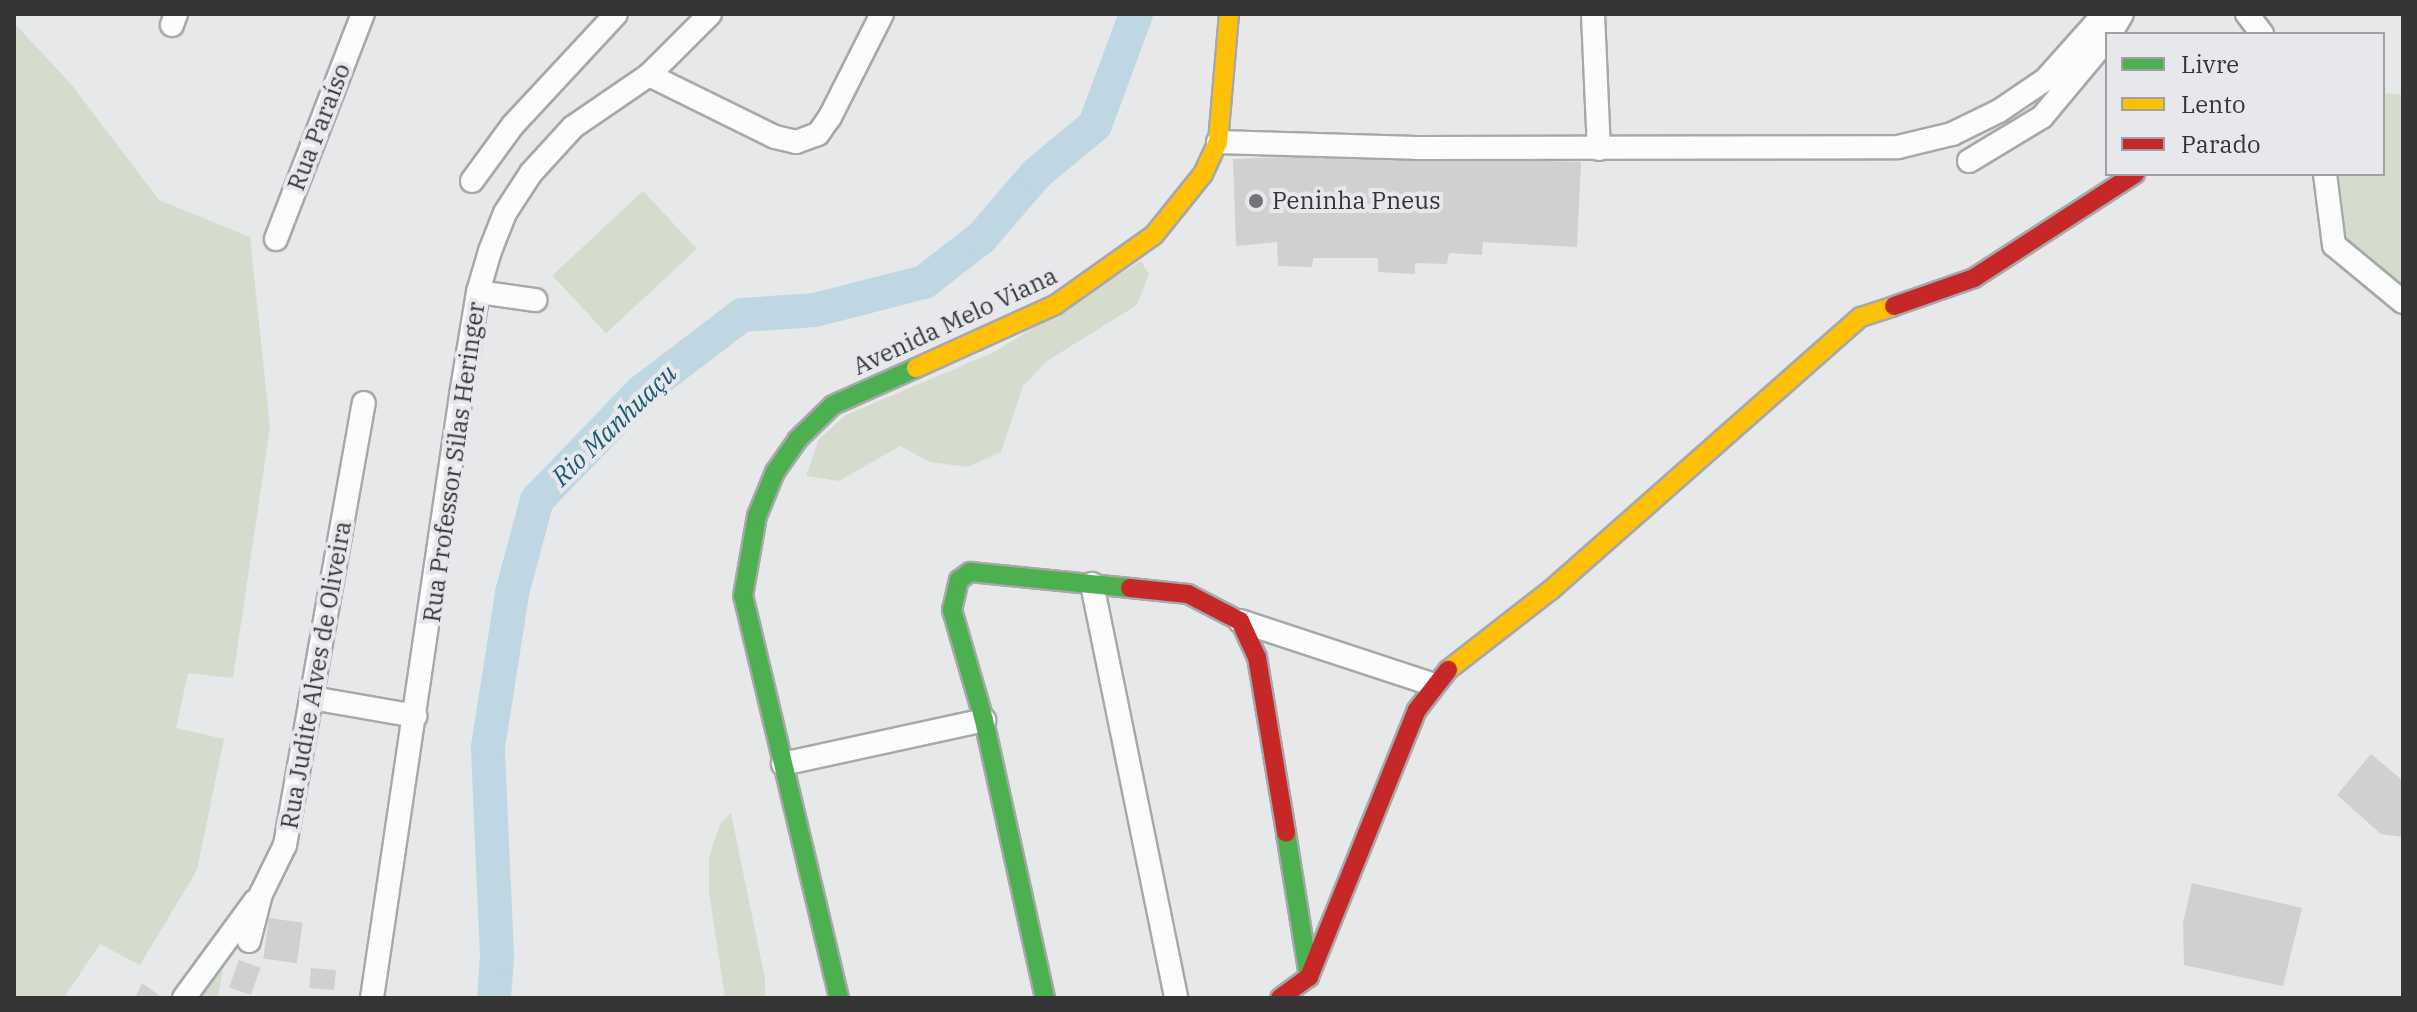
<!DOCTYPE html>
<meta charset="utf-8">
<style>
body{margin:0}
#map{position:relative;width:2417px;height:1012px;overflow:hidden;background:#e7e8ea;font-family:"IBM Plex Serif",serif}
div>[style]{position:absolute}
.green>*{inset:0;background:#d6dccd;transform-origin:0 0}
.river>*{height:34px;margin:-17px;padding:0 17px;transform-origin:17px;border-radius:17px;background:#bfd7e3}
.building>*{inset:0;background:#d0d0d1;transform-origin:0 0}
.roads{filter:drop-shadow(2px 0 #a7a8a9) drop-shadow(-2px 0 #a7a8a9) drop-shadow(0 2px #a7a8a9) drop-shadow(0 -2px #a7a8a9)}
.street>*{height:22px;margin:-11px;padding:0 11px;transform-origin:11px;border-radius:11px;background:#fbfcfc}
.fast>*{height:18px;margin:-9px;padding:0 9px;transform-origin:9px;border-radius:9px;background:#4caf50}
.slow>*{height:18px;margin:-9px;padding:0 9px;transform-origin:9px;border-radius:9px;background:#ffc107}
.jam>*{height:18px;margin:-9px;padding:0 9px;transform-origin:9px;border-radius:9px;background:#c62828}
.dots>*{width:22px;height:22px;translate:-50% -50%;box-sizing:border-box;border:4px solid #e6e8eb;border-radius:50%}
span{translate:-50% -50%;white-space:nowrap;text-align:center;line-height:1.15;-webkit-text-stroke:8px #e6e8eb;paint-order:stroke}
.street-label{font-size:24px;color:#353536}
.poi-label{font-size:24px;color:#353536}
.left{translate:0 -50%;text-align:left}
.water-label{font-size:26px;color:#1d5b73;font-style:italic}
.frame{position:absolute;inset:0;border:16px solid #353536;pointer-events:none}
.legend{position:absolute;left:2105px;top:32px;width:280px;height:144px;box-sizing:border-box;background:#e6e8eb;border:2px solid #9fa0a3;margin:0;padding:10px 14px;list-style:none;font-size:24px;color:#353536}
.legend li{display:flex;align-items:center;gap:16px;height:40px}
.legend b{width:40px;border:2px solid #9fa0a3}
</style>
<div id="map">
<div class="green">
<i style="clip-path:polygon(14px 23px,71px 84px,159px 200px,250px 237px,270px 427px,233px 678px,188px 673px,176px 728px,224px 739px,197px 870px,140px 965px,100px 944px,64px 998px,14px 998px)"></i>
<i style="clip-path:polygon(2383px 93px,2403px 95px,2403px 302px,2334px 245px,2337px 174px,2383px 174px)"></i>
<i style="left:643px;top:191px;width:79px;height:124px;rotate:47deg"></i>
<i style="clip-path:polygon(1141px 261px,1149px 274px,1137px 305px,1047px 361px,1023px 386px,1001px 452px,968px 467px,930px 462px,900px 446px,839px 481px,806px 476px,819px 439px,846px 415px,994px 352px)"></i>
<i style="clip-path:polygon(731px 813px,765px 979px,765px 998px,725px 998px,709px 892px,709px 857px,720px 824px)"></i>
<i style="clip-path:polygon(243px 917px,228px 940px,218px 998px,181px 992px,218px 930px)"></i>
</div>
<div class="river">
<i style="left:494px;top:998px;width:41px;rotate:-85.8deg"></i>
<i style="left:497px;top:957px;width:210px;rotate:-92.5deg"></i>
<i style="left:488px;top:747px;width:156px;rotate:-81.1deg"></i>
<i style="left:512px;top:593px;width:96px;rotate:-75deg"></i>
<i style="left:537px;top:500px;width:150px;rotate:-46.1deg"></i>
<i style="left:641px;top:392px;width:127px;rotate:-37.3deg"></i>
<i style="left:742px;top:315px;width:73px;rotate:-3.9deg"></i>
<i style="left:815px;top:310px;width:113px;rotate:-14.4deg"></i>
<i style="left:924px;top:282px;width:72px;rotate:-37.7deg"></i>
<i style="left:981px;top:238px;width:84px;rotate:-49.3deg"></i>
<i style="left:1036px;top:174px;width:77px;rotate:-39.7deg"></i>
<i style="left:1095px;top:125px;width:118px;rotate:-69.7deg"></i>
</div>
<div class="building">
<i style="clip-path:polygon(1345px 155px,1581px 162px,1577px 247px,1483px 242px,1482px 255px,1449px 253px,1447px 264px,1415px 263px,1415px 274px,1378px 272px,1378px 258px,1313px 258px,1312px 267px,1278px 266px,1277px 242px,1236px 246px,1233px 159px)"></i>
<i style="clip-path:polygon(2371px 754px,2403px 781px,2403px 837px,2381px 834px,2337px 795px)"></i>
<i style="clip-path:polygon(2192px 883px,2302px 908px,2283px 986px,2184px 965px,2183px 923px)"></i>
<i style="left:269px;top:918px;width:34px;height:41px;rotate:8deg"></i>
<i style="left:239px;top:960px;width:23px;height:29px;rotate:20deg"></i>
<i style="left:311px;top:968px;width:25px;height:20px;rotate:5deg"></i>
<i style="clip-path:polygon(142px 983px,163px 998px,135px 998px)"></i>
</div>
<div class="roads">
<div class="street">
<i style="left:1593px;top:14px;width:135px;rotate:87.5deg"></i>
<i style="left:2247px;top:14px;width:25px;rotate:53deg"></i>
<i style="left:172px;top:25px;width:12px;rotate:-70deg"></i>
<i style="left:2110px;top:34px;width:23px;rotate:-59deg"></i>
<i style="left:649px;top:75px;width:140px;rotate:26.2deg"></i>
<i style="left:775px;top:137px;width:22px;rotate:13deg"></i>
<i style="left:796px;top:142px;width:23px;rotate:-20deg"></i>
<i style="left:818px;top:134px;width:21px;rotate:-55deg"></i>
<i style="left:830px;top:117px;width:115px;rotate:-63.2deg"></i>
<i style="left:1218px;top:142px;width:198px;rotate:1.7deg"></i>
<i style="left:1416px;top:148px;width:482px;rotate:-0.1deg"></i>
<i style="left:1898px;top:147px;width:56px;rotate:-13.5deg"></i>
<i style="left:1952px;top:134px;width:52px;rotate:-26.1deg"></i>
<i style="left:1999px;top:111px;width:55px;rotate:-34deg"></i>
<i style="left:2045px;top:80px;width:89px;rotate:-48.2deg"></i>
<i style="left:1969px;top:161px;width:85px;rotate:-31.1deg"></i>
<i style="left:2042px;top:117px;width:102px;rotate:-50.2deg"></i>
<i style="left:2325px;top:174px;width:72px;rotate:82.8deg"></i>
<i style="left:2334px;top:245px;width:89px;rotate:39.6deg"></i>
<i style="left:472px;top:181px;width:69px;rotate:-53.8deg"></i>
<i style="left:513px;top:125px;width:151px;rotate:-47.1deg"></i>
<i style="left:276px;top:239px;width:241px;rotate:-68.9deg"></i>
<i style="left:478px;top:292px;width:58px;rotate:8deg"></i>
<i style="left:1092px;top:584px;width:422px;rotate:78.5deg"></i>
<i style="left:1240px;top:621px;width:202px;rotate:18.2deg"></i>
<i style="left:312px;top:698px;width:105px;rotate:9.9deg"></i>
<i style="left:783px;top:764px;width:206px;rotate:-12.3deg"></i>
<i style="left:249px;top:941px;width:49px;rotate:-75.7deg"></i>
<i style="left:261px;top:894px;width:55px;rotate:-63.9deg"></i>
<i style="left:285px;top:845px;width:449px;rotate:-79.9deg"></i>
<i style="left:184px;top:998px;width:120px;rotate:-53.8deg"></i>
<i style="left:372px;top:998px;width:610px;rotate:-81.6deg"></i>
<i style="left:461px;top:395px;width:104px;rotate:-80.6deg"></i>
<i style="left:478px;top:292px;width:43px;rotate:-73.7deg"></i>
<i style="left:490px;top:251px;width:41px;rotate:-68.5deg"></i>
<i style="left:505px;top:213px;width:48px;rotate:-57deg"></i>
<i style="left:531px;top:173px;width:62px;rotate:-47.6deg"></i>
<i style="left:573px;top:127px;width:92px;rotate:-34.4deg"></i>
<i style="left:649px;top:75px;width:86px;rotate:-45deg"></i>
</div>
<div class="fast">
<i style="left:1286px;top:833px;width:146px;rotate:80.9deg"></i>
<i style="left:839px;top:998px;width:413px;rotate:-103.4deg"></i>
<i style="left:743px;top:596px;width:81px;rotate:-80.1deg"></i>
<i style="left:757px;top:516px;width:48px;rotate:-67.8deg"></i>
<i style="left:775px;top:472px;width:39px;rotate:-55deg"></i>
<i style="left:797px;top:440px;width:50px;rotate:-44.2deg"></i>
<i style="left:833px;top:405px;width:91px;rotate:-24deg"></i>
<i style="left:1045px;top:998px;width:285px;rotate:-102.4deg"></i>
<i style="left:984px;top:720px;width:115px;rotate:-106.2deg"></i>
<i style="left:952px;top:610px;width:31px;rotate:-77deg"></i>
<i style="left:959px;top:580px;width:14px;rotate:-36deg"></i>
<i style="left:970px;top:572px;width:161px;rotate:5.7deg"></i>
</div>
<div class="slow">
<i style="left:916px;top:368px;width:153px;rotate:-24.4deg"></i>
<i style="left:1055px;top:305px;width:121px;rotate:-35.3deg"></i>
<i style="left:1154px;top:235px;width:78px;rotate:-51.2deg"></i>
<i style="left:1203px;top:174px;width:35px;rotate:-65deg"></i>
<i style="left:1218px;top:142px;width:128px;rotate:-85.1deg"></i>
<i style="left:1448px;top:670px;width:132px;rotate:-37.9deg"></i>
<i style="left:1552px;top:589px;width:412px;rotate:-41.4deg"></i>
<i style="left:1861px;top:317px;width:35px;rotate:-18deg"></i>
</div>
<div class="jam">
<i style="left:1894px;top:306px;width:85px;rotate:-19.3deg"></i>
<i style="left:1974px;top:278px;width:192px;rotate:-32.9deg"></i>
<i style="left:1130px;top:588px;width:58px;rotate:5.9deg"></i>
<i style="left:1188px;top:594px;width:59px;rotate:27.4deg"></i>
<i style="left:1240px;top:621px;width:40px;rotate:65deg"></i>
<i style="left:1257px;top:657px;width:178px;rotate:80.6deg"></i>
<i style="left:1280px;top:998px;width:36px;rotate:-36deg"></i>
<i style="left:1309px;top:977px;width:288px;rotate:-68deg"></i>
<i style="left:1417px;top:710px;width:51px;rotate:-52.2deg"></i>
</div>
</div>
<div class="dots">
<i style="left:1256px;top:201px;background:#737475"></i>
</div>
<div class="street-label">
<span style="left:319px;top:127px;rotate:-69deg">Rua Paraíso</span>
<span style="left:955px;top:321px;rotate:-25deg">Avenida Melo Viana</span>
<span style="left:454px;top:462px;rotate:-82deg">Rua Professor Silas Heringer</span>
<span style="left:316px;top:675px;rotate:-80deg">Rua Judite Alves de Oliveira</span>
</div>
<div class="poi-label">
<span class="left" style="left:1272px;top:201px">Peninha Pneus</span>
</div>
<div class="water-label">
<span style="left:614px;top:425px;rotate:-44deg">Rio Manhuaçu</span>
</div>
<div class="frame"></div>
<ul class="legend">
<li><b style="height:10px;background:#4caf50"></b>Livre</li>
<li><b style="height:10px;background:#ffc107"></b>Lento</li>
<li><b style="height:10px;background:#c62828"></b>Parado</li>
</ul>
</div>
